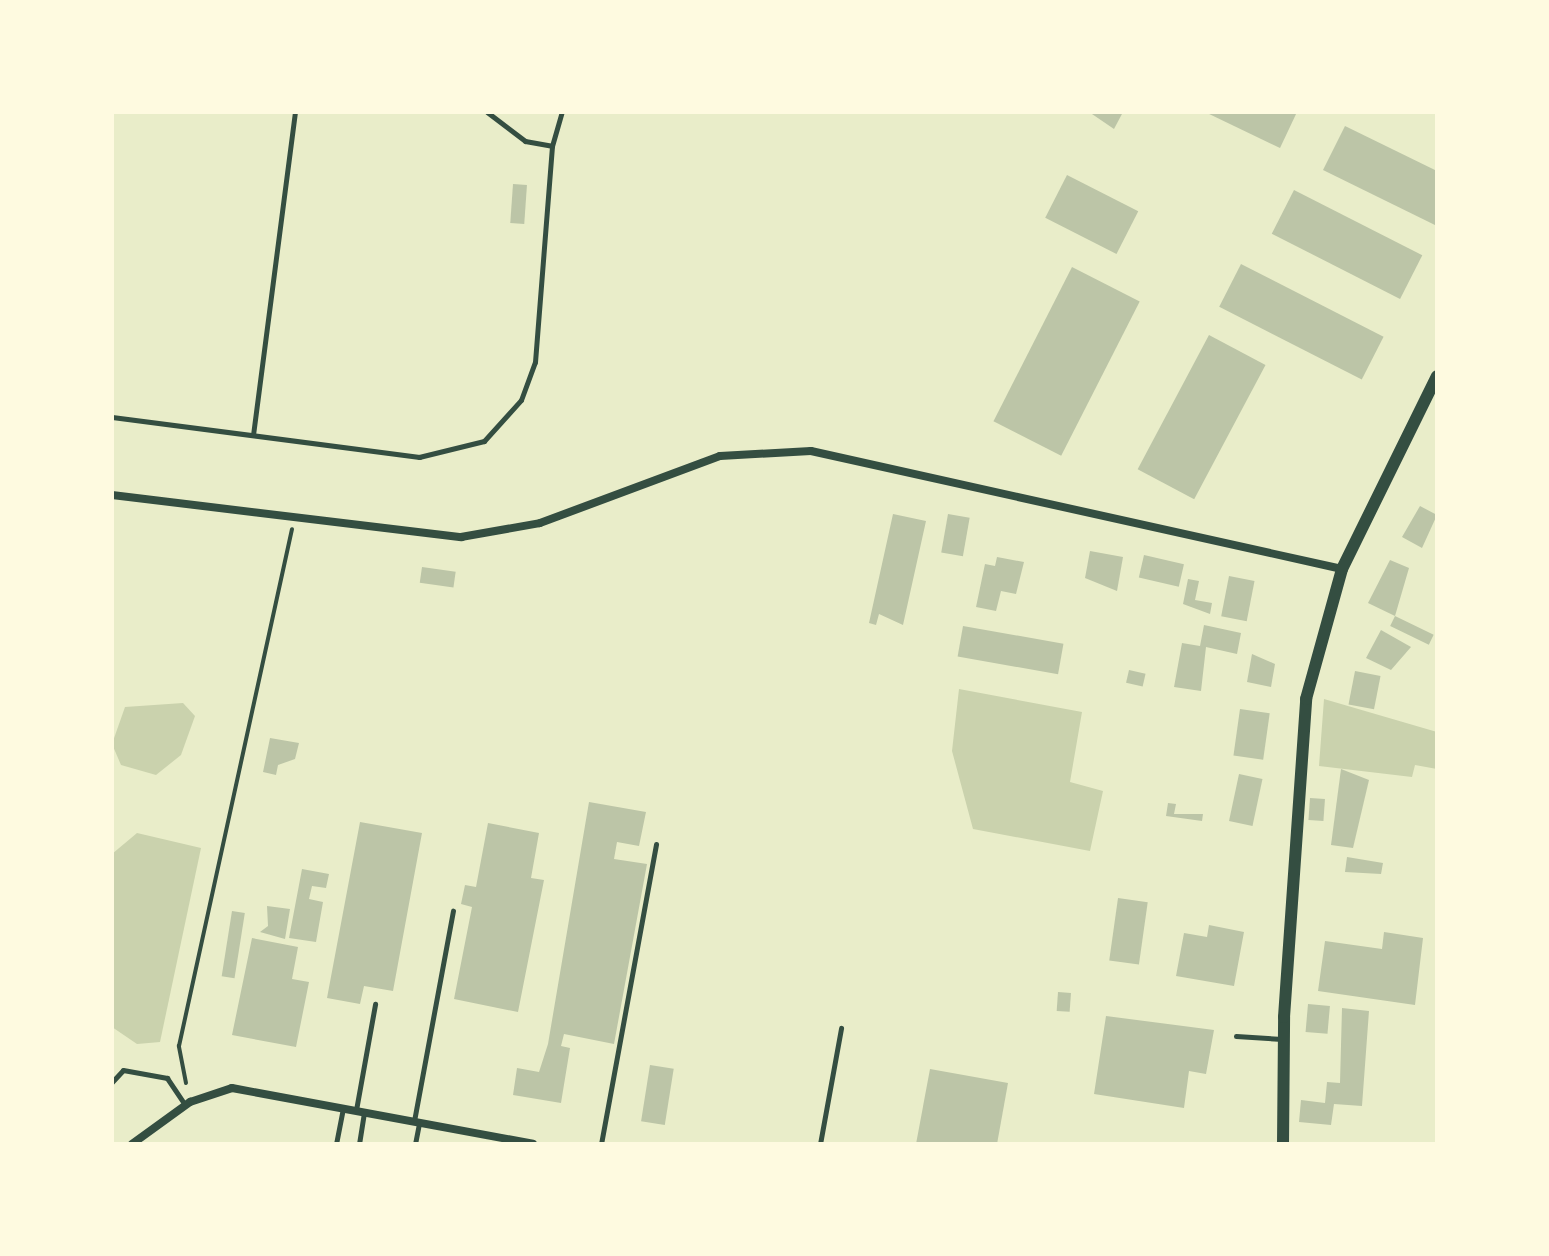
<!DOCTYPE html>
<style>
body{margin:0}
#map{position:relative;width:1549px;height:1256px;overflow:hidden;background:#e9edc9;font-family:Overpass,sans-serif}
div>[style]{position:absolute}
.green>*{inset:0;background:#cad2ad}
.building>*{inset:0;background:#bcc5a7;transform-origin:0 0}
.path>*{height:4px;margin:-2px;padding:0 2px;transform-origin:2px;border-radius:2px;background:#344e41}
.service>*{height:5px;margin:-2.5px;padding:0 2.5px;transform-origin:2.5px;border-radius:2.5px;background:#344e41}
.minor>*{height:8px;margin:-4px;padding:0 4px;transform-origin:4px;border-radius:4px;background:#344e41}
.tertiary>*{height:12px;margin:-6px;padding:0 6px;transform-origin:6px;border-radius:6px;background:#344e41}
span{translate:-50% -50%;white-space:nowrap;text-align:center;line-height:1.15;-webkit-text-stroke:6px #fefae0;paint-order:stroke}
.frame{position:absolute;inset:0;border:114px solid #fefae0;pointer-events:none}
</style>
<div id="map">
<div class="green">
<i style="clip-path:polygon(959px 689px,1082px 712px,1070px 782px,1103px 791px,1090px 851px,973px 829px,952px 751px)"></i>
<i style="clip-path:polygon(1324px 699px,1437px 732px,1437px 769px,1415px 765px,1412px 777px,1319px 766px)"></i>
<i style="clip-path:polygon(183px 703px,195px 716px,181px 755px,156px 775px,121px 765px,112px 744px,125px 707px)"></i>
<i style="clip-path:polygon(137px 833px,201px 848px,160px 1042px,137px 1044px,112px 1027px,112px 854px)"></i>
</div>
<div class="building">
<i style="clip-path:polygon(1089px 112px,1123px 112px,1114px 129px)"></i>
<i style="clip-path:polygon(1205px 112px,1297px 112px,1280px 148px)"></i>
<i style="clip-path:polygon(1345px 126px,1437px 171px,1437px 226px,1323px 170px)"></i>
<i style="left:1067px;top:175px;width:80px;height:48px;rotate:27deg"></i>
<i style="left:513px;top:184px;width:14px;height:39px;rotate:4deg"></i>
<i style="left:1294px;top:190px;width:144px;height:49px;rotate:27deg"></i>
<i style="left:1241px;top:264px;width:160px;height:48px;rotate:27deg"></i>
<i style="left:1072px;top:267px;width:76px;height:173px;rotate:27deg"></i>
<i style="left:1209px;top:335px;width:64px;height:152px;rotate:28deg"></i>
<i style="clip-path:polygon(1420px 506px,1437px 515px,1422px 548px,1402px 537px)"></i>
<i style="clip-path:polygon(893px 514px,926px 521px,903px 625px,879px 614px,876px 625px,869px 623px)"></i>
<i style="left:948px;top:514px;width:22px;height:39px;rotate:10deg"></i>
<i style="clip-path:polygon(1090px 551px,1123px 557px,1117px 591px,1085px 578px)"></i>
<i style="left:1144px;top:555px;width:41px;height:23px;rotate:13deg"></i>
<i style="clip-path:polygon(997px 557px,1024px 562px,1016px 594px,1001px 591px,996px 611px,976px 607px,985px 564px,995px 566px)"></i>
<i style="clip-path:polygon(1390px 560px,1409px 568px,1395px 616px,1368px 603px)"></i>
<i style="left:422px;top:567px;width:34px;height:16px;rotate:8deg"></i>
<i style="left:1229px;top:576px;width:26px;height:41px;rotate:11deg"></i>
<i style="clip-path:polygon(1188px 579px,1199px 581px,1195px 600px,1212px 603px,1210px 614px,1183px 604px)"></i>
<i style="left:1395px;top:616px;width:43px;height:11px;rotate:26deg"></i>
<i style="clip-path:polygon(1204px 625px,1241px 633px,1237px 654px,1206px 647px,1201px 691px,1174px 687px,1182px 643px,1200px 646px)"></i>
<i style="left:963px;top:626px;width:102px;height:31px;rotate:10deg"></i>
<i style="clip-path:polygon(1381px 630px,1411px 647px,1391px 670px,1366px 658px)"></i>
<i style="clip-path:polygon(1252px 654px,1275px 664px,1271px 687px,1247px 682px)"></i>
<i style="left:1129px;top:670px;width:17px;height:13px;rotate:13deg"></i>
<i style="left:1355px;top:671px;width:26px;height:34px;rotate:11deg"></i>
<i style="left:1240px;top:709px;width:30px;height:47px;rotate:8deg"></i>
<i style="clip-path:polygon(270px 738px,299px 743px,295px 759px,278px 765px,276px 775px,263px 772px)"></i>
<i style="clip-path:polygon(1341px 769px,1369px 780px,1353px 848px,1331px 845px)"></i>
<i style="left:1239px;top:774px;width:24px;height:48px;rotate:12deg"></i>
<i style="left:1310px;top:798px;width:15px;height:22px;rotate:4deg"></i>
<i style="clip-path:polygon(589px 802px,646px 812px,639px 846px,617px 842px,614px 859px,647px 864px,614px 1044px,564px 1034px,561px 1046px,570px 1048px,561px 1103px,513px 1095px,517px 1068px,539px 1072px,548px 1044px)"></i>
<i style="clip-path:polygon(1168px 803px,1176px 804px,1174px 814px,1203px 814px,1202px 821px,1166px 816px)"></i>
<i style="clip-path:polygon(360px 822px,422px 833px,393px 991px,364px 986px,360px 1004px,327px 998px)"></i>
<i style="clip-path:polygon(488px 823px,539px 833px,531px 878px,544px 880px,518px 1012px,454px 999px,472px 907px,461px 904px,465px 885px,476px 887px)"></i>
<i style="clip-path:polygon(1347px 857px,1383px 863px,1381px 874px,1345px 872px)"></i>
<i style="clip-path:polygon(302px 869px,329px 874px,326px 888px,312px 886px,309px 899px,323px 902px,316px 942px,289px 938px)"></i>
<i style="left:1118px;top:898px;width:30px;height:63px;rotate:8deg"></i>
<i style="clip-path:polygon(267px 906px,290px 909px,285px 939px,260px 932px,268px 926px)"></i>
<i style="left:232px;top:911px;width:13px;height:66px;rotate:9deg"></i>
<i style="clip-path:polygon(1209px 925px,1244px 932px,1234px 986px,1176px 976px,1184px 933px,1207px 937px)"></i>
<i style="clip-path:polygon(1384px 932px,1423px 938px,1415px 1005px,1318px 991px,1325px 941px,1382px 949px)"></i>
<i style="clip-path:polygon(252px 938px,298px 947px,292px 979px,309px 982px,296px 1047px,232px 1035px)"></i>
<i style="left:1058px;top:992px;width:13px;height:19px;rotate:4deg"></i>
<i style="left:1308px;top:1004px;width:22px;height:28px;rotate:5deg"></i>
<i style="clip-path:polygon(1342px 1008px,1369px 1011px,1362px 1106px,1334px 1104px,1331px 1125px,1299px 1122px,1301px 1100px,1325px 1103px,1327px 1082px,1340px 1083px)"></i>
<i style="clip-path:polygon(1106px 1016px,1214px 1030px,1206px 1074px,1189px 1071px,1184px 1108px,1094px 1094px)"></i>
<i style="left:650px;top:1065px;width:24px;height:57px;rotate:9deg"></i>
<i style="clip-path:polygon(930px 1069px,1008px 1083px,997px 1144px,916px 1144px)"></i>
</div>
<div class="path">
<i style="left:186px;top:1083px;width:38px;rotate:-101deg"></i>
<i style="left:179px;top:1046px;width:529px;rotate:-77.67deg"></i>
</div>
<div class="service">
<i style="left:487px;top:112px;width:48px;rotate:37.3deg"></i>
<i style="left:525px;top:141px;width:27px;rotate:10deg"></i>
<i style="left:552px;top:146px;width:35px;rotate:-74deg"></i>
<i style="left:112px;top:417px;width:310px;rotate:7.4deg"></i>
<i style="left:419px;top:457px;width:67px;rotate:-13.8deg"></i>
<i style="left:484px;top:441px;width:55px;rotate:-47.9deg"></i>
<i style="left:521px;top:400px;width:40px;rotate:-69.8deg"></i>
<i style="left:535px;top:362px;width:217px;rotate:-85.5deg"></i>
<i style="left:253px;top:435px;width:326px;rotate:-82.6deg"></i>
<i style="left:1236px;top:1036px;width:46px;rotate:3.7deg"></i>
<i style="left:112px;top:1082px;width:16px;rotate:-47deg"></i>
<i style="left:123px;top:1070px;width:45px;rotate:10.3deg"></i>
<i style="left:167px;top:1078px;width:32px;rotate:56deg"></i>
<i style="left:356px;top:1110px;width:108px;rotate:-79.8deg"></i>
<i style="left:414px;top:1121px;width:214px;rotate:-79.5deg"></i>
<i style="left:336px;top:1144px;width:36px;rotate:-79deg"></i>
<i style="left:359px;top:1144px;width:31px;rotate:-81deg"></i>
<i style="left:415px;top:1144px;width:21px;rotate:-79deg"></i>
<i style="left:601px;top:1144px;width:305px;rotate:-79.6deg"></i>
<i style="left:820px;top:1144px;width:118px;rotate:-79.7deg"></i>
</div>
<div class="minor">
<i style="left:112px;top:495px;width:352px;rotate:6.9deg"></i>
<i style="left:461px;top:537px;width:80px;rotate:-10deg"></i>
<i style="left:540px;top:523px;width:192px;rotate:-20.4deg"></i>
<i style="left:720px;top:456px;width:91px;rotate:-3.1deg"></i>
<i style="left:811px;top:451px;width:544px;rotate:12.53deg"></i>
<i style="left:132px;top:1144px;width:72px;rotate:-35.9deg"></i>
<i style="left:190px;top:1102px;width:44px;rotate:-18.4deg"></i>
<i style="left:232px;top:1088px;width:306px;rotate:10.5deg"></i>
</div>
<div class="tertiary">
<i style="left:1283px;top:1144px;width:127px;rotate:-89.5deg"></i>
<i style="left:1284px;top:1017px;width:319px;rotate:-86deg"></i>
<i style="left:1306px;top:699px;width:135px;rotate:-74.5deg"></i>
<i style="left:1342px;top:569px;width:215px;rotate:-63.8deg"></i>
</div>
<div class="frame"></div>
</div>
